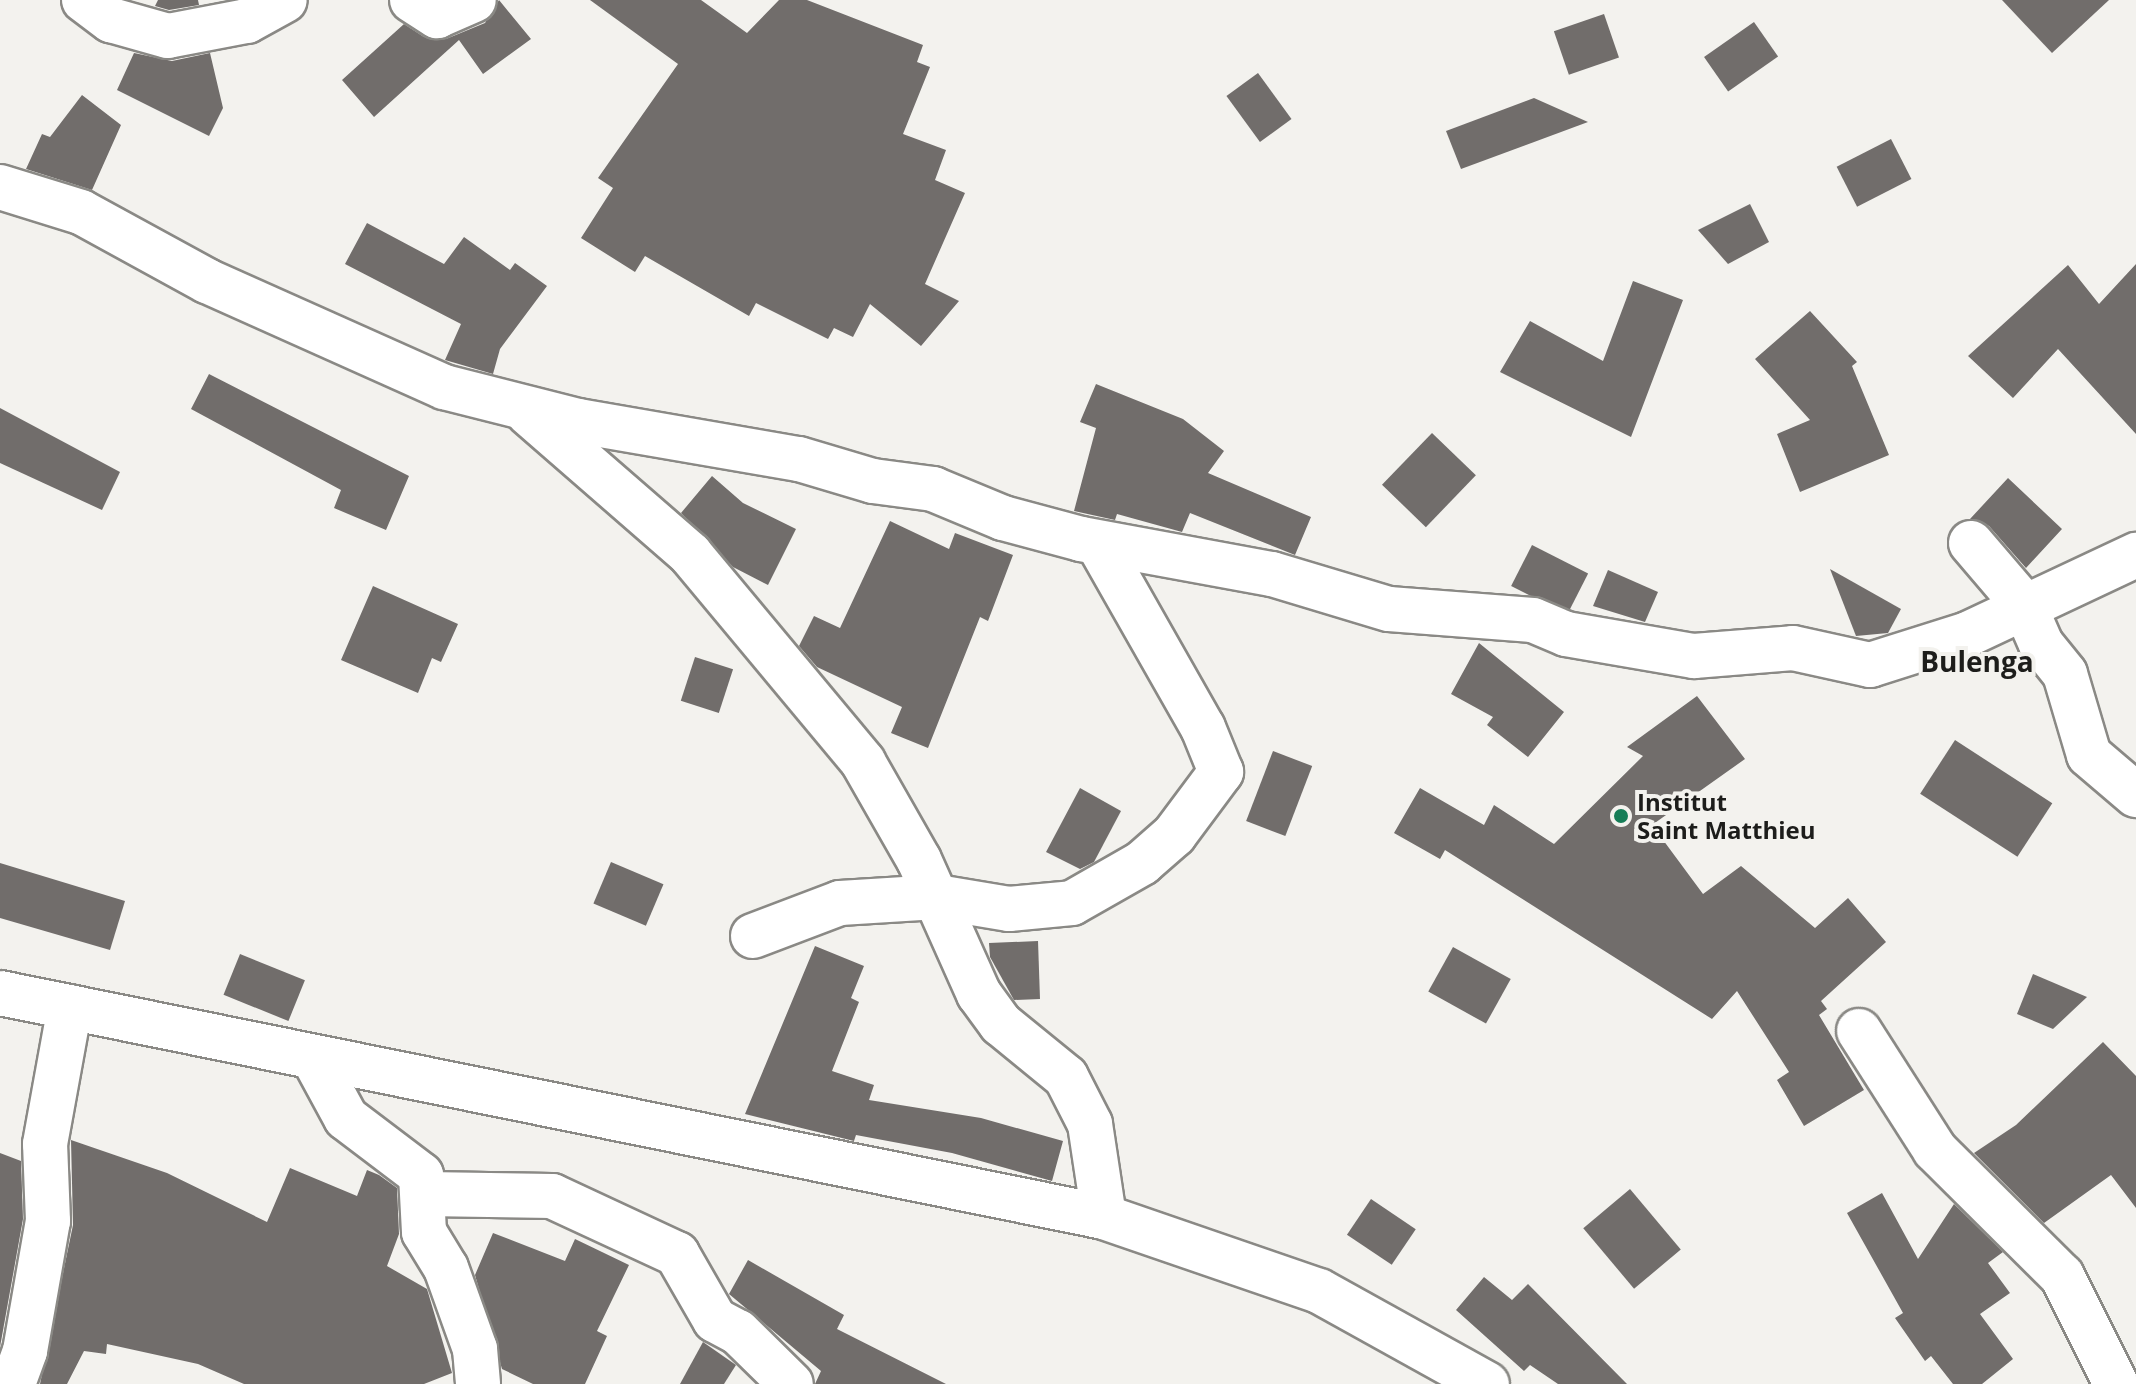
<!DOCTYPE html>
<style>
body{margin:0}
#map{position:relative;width:2136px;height:1384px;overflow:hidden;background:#f3f2ee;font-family:"Open Sans",sans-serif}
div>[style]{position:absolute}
.building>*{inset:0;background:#716d6b;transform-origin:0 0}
.roads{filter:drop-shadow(2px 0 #8a8985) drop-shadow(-2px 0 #8a8985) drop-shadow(0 2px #8a8985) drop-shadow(0 -2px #8a8985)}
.street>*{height:44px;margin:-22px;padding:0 22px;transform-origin:22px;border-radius:22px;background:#fff}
.secondary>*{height:44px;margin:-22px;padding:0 22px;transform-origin:22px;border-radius:22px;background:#fff}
.dots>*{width:22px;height:22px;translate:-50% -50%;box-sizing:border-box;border:4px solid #f3f2ee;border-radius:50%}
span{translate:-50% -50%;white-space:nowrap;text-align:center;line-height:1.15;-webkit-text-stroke:8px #f3f2ee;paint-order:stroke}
.poi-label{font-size:24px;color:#1d1d1b;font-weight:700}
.left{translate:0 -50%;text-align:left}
.quarter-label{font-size:28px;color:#1d1d1b;font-weight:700}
</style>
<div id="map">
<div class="building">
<i style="clip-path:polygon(158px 0,198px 0,199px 5px,169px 10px,155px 6px)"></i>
<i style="clip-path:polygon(499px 0,531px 39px,483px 74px,459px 40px,374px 117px,342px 80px,404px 24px,424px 37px,446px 39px,485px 23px)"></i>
<i style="clip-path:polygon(590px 0,701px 0,747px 33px,779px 0,807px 0,923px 45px,917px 62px,930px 67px,903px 134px,946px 150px,935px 180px,965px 193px,925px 284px,959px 301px,921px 346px,870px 304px,853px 337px,834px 328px,828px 339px,756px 303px,749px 316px,645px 256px,635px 272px,581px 238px,613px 188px,598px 178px,678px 64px)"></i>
<i style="clip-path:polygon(2002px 0,2109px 0,2052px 53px)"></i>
<i style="left:1604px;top:14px;width:46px;height:53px;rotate:71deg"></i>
<i style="left:1754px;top:22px;width:42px;height:61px;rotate:55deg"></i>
<i style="clip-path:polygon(134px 53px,172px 61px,210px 53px,223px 108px,209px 136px,117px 90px)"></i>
<i style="left:1258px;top:73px;width:57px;height:39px;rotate:54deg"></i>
<i style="clip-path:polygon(82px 95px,121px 125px,92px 190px,26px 169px,42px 134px,50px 137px)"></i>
<i style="clip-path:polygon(1534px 98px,1588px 122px,1461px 169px,1446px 131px)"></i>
<i style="left:1891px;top:139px;width:45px;height:61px;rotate:63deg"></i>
<i style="clip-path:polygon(1750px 204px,1769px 242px,1728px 264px,1698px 230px)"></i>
<i style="clip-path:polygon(367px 223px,444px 264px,464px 237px,510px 270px,515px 263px,547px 286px,500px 349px,493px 374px,445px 360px,461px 324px,345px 264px)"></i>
<i style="clip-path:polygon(2136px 264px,2136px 434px,2058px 349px,2013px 398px,1968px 356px,2068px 265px,2099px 304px)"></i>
<i style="clip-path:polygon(1633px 281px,1683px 300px,1631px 437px,1500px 372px,1530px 321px,1603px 361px)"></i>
<i style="clip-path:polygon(1810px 311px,1857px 362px,1852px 366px,1889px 455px,1800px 492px,1777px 434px,1810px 420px,1755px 359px)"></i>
<i style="clip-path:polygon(209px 374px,409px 476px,386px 530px,334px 508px,341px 490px,191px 409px)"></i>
<i style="clip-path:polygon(1096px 384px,1183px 419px,1224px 451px,1208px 473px,1311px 517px,1295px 555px,1190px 513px,1182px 532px,1117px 514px,1115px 520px,1074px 511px,1096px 428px,1080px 422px)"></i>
<i style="clip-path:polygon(0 408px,120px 472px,102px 510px,0 463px)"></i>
<i style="left:1432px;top:433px;width:61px;height:72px;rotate:44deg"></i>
<i style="clip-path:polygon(712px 476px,743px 503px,796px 529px,768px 585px,733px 567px,681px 513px)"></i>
<i style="clip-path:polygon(2008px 478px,2062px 529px,2026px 568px,1989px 526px,1970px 519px)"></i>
<i style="clip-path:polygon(890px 521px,949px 549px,955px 533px,1013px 555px,988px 621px,980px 617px,928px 748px,891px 733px,902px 707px,817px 667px,799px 646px,814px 616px,840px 628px)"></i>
<i style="left:1532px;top:545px;width:63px;height:46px;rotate:27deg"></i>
<i style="clip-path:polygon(1830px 569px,1901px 609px,1888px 633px,1856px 636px)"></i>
<i style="clip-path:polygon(1608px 570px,1658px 592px,1645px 622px,1593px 606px)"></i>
<i style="clip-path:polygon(373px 586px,458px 624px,441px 662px,432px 658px,418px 693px,341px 660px)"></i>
<i style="clip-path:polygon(1479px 643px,1564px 712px,1528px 757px,1487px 725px,1493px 717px,1451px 694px)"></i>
<i style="left:695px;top:657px;width:40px;height:46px;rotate:18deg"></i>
<i style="clip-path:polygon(1697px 696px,1745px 759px,1652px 825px,1703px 894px,1741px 866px,1815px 928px,1848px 898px,1886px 942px,1821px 1001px,1827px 1009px,1819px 1015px,1864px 1090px,1804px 1126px,1777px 1080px,1789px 1072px,1737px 991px,1712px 1019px,1445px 850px,1440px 859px,1394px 833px,1420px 788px,1484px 825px,1494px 805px,1554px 844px,1643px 756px,1627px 747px)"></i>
<i style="left:1955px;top:740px;width:116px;height:64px;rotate:33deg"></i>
<i style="left:1273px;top:751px;width:42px;height:75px;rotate:21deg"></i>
<i style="clip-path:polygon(1080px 788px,1121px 811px,1094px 862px,1080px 869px,1046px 852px)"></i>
<i style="left:611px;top:862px;width:57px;height:45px;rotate:23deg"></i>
<i style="clip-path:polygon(0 863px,125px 901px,110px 950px,0 918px)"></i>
<i style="clip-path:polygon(1038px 941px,1040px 999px,1014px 1000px,990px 957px,989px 943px)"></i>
<i style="clip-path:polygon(815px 946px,864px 966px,851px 998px,859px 1002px,832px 1071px,874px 1085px,869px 1100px,981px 1118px,1063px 1141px,1052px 1181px,952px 1153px,856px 1135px,854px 1141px,745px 1114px)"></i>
<i style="left:1453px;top:947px;width:66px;height:51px;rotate:29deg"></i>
<i style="left:240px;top:954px;width:70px;height:44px;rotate:22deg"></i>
<i style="clip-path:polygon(2033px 974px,2087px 997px,2053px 1029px,2017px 1014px)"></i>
<i style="clip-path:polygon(2103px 1042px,2136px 1076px,2136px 1208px,2111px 1175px,2044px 1223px,1974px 1153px,2016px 1125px)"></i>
<i style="clip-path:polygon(71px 1140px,167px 1173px,267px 1222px,290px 1168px,357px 1196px,367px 1170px,379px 1175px,397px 1188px,399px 1234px,387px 1266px,427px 1289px,452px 1373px,424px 1384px,244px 1384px,198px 1364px,107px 1344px,106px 1354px,84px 1351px,67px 1384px,40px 1384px,73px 1225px)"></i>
<i style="clip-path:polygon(0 1153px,21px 1161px,23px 1219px,0 1347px)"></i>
<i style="left:1630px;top:1189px;width:79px;height:61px;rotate:50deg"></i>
<i style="clip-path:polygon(1882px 1193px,1918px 1259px,1954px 1204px,2003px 1252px,1988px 1263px,2010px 1293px,1980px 1314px,2013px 1359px,1982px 1384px,1953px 1384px,1931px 1356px,1925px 1361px,1895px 1318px,1903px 1313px,1847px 1213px)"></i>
<i style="left:1371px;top:1199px;width:54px;height:43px;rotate:34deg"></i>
<i style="clip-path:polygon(493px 1233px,565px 1261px,575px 1239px,629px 1265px,597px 1331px,607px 1336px,585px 1384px,533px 1384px,502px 1369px,475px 1275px)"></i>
<i style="clip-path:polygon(748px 1260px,844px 1315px,837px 1329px,946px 1384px,815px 1384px,821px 1371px,729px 1294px)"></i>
<i style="clip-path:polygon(1484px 1277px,1512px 1300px,1528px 1284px,1627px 1384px,1558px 1384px,1530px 1365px,1524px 1371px,1456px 1310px)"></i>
<i style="clip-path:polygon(703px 1342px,736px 1365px,724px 1384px,680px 1384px)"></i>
</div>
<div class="roads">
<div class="street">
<i style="left:84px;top:0;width:34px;rotate:37deg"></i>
<i style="left:111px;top:20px;width:59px;rotate:15.7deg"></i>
<i style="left:168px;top:36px;width:80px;rotate:-10.8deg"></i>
<i style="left:247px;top:21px;width:43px;rotate:-28.9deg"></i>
<i style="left:412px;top:0;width:30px;rotate:33deg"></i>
<i style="left:437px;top:16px;width:40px;rotate:-23.4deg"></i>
<i style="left:0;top:187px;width:85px;rotate:17.2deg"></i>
<i style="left:81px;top:212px;width:144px;rotate:28.7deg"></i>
<i style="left:207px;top:281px;width:260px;rotate:24.1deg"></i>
<i style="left:444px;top:387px;width:138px;rotate:14.2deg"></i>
<i style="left:578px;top:421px;width:224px;rotate:9.8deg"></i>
<i style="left:799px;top:459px;width:77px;rotate:16.6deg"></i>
<i style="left:873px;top:481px;width:61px;rotate:7.6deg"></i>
<i style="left:933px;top:489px;width:76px;rotate:22.5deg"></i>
<i style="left:1003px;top:518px;width:81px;rotate:15.1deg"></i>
<i style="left:1081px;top:539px;width:194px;rotate:10.4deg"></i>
<i style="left:1272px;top:574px;width:122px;rotate:16.7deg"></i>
<i style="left:1389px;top:609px;width:144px;rotate:4.4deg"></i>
<i style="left:1533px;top:620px;width:36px;rotate:23deg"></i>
<i style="left:1566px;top:634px;width:130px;rotate:9.8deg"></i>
<i style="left:1694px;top:656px;width:99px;rotate:-4.6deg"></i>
<i style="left:1793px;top:648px;width:79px;rotate:12.4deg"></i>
<i style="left:1870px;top:665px;width:103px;rotate:-17.6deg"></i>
<i style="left:1968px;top:634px;width:186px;rotate:-25.2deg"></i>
<i style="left:528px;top:413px;width:215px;rotate:41deg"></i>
<i style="left:690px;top:554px;width:271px;rotate:50.2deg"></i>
<i style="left:863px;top:762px;width:113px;rotate:60.3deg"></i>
<i style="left:919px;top:860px;width:147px;rotate:65.9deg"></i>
<i style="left:979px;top:994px;width:37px;rotate:54deg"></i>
<i style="left:1001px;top:1024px;width:84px;rotate:39.2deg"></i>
<i style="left:1066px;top:1077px;width:53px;rotate:62.9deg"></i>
<i style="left:1090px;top:1124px;width:94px;rotate:81.4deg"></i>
<i style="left:1971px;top:543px;width:82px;rotate:49.5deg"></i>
<i style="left:2024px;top:605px;width:43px;rotate:66.4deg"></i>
<i style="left:2041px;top:644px;width:38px;rotate:51deg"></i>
<i style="left:2065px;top:674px;width:84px;rotate:73.5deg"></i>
<i style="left:2089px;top:755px;width:62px;rotate:40.4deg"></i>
<i style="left:753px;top:936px;width:93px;rotate:-20.8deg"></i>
<i style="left:840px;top:903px;width:97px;rotate:-3.5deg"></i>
<i style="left:937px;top:897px;width:73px;rotate:9.5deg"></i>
<i style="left:1009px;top:909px;width:63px;rotate:-5.4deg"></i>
<i style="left:1072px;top:903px;width:81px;rotate:-29.7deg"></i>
<i style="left:1142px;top:863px;width:43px;rotate:-41.2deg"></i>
<i style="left:1174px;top:835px;width:79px;rotate:-53.3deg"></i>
<i style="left:1221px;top:772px;width:48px;rotate:-112.2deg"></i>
<i style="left:1203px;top:728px;width:213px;rotate:-119.6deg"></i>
<i style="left:1859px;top:1031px;width:141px;rotate:57.4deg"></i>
<i style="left:1935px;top:1150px;width:179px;rotate:44.8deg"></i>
<i style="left:2062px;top:1276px;width:121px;rotate:63.4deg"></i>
<i style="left:314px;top:1059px;width:67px;rotate:61.5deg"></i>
<i style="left:346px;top:1118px;width:94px;rotate:37.2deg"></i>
<i style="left:421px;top:1175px;width:57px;rotate:87deg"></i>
<i style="left:424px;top:1232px;width:42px;rotate:58.6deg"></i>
<i style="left:446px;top:1268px;width:86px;rotate:70.3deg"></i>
<i style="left:475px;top:1349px;width:35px;rotate:85deg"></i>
<i style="left:426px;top:1194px;width:126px;rotate:0.9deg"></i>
<i style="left:552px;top:1196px;width:138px;rotate:24.9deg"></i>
<i style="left:677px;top:1254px;width:76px;rotate:60.1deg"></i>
<i style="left:715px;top:1320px;width:26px;rotate:28deg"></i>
<i style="left:738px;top:1332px;width:74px;rotate:44.5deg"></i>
<i style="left:13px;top:1384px;width:35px;rotate:-70deg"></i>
<i style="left:25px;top:1351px;width:132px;rotate:-80deg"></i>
<i style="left:48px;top:1221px;width:77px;rotate:-92.2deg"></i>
<i style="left:45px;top:1144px;width:139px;rotate:-79.7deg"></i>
</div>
<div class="secondary">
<i style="left:0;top:993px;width:1126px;rotate:11.47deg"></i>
<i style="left:1104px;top:1217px;width:227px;rotate:19deg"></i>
<i style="left:1319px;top:1291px;width:192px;rotate:29deg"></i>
</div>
</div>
<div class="dots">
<i style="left:1621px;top:816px;background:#167d57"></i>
</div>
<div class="poi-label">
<span class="left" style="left:1637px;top:816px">Institut<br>Saint Matthieu</span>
</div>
<div class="quarter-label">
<span style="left:1977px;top:661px">Bulenga</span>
</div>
</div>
